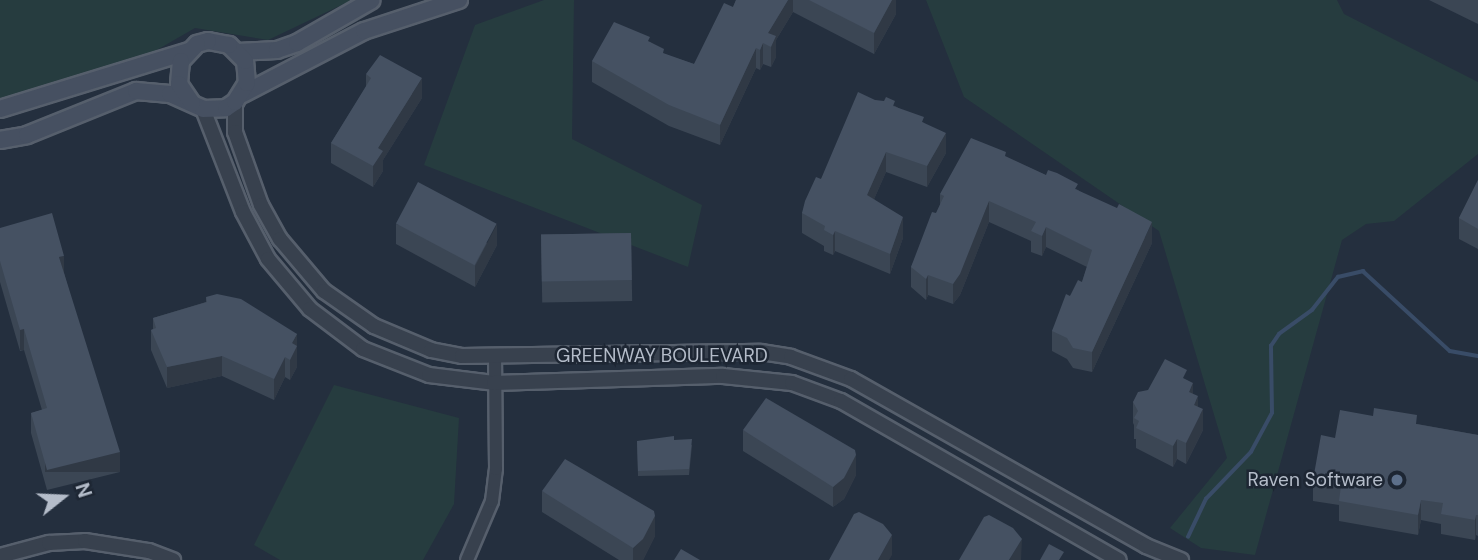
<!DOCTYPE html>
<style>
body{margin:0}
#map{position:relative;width:1478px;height:560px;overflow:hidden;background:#242f3e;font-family:"DM Sans",sans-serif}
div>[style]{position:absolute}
.green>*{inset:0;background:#263c3f}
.stream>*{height:3.5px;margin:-1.75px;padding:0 1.75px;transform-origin:1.75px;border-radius:1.75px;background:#394c67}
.roads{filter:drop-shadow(2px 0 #565f6c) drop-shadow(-2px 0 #565f6c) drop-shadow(0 2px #565f6c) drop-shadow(0 -2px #565f6c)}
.minor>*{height:12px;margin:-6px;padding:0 6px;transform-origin:6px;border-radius:6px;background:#38414e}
.tertiary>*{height:14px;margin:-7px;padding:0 7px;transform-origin:7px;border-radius:7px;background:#38414e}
.secondary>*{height:16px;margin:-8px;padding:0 8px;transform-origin:8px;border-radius:8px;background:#465061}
.wall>*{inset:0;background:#3b4654;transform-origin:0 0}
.shaded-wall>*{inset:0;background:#303945;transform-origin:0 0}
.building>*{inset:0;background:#455162;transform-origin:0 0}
.dots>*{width:19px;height:19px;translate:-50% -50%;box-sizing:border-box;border:4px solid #1d2633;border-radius:50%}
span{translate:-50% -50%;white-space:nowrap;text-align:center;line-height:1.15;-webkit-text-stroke:5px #1d2633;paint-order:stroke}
.street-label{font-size:19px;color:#b4bcc9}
.poi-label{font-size:19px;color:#b4bcc9}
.right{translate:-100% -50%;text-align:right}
.north{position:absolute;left:28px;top:462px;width:70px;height:70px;-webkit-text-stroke:5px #1d2633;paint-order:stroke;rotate:72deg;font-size:19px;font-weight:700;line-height:28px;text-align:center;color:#b4bcc9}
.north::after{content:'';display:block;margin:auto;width:24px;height:32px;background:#b4bcc9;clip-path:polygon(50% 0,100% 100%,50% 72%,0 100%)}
</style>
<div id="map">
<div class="green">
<i style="clip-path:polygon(0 0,352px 0,268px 40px,195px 28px,136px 62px,0 99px)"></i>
<i style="clip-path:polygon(544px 0,574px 0,572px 139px,702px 205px,688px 267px,424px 165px,475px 25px)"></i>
<i style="clip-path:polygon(926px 0,1337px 0,1344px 14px,1478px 82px,1478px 154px,1394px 221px,1366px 224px,1342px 240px,1255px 555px,1201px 548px,1170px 528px,1227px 458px,1159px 231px,964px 97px)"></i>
<i style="clip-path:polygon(334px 385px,459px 418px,454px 504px,423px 560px,280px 560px,254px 545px)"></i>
</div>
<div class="stream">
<i style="left:1188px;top:537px;width:42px;rotate:-64.7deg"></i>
<i style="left:1206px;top:499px;width:65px;rotate:-46.2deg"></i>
<i style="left:1251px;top:452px;width:44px;rotate:-61.7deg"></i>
<i style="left:1272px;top:413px;width:67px;rotate:-90.9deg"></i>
<i style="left:1271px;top:346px;width:14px;rotate:-56deg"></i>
<i style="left:1279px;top:334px;width:41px;rotate:-36deg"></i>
<i style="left:1312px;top:310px;width:42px;rotate:-51.8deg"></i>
<i style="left:1338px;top:277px;width:26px;rotate:-13deg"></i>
<i style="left:1363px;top:271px;width:118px;rotate:42.6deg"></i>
<i style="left:1450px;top:351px;width:28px;rotate:10deg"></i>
</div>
<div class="roads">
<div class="minor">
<i style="left:467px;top:560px;width:64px;rotate:-67deg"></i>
<i style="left:492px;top:501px;width:32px;rotate:-83deg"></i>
<i style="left:496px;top:469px;width:111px;rotate:-90.5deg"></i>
</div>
<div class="tertiary">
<i style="left:235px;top:102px;width:30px;rotate:90deg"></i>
<i style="left:235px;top:132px;width:77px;rotate:70.4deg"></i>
<i style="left:261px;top:205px;width:39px;rotate:61deg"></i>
<i style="left:280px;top:239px;width:68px;rotate:49.8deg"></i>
<i style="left:324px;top:291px;width:61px;rotate:35deg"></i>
<i style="left:374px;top:326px;width:62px;rotate:22.8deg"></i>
<i style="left:431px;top:350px;width:32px;rotate:11deg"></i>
<i style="left:462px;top:356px;width:299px;rotate:-0.8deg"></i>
<i style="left:761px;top:352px;width:30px;rotate:9deg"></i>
<i style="left:791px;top:357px;width:64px;rotate:20.1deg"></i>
<i style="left:851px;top:379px;width:339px;rotate:29.5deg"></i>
<i style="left:1146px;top:546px;width:38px;rotate:22deg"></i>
<i style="left:203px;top:109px;width:110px;rotate:68.8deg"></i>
<i style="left:243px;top:212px;width:53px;rotate:62deg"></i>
<i style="left:268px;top:259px;width:65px;rotate:50deg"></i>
<i style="left:310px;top:309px;width:66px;rotate:37deg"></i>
<i style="left:363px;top:349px;width:71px;rotate:21.5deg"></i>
<i style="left:429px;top:375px;width:65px;rotate:7deg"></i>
<i style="left:494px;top:383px;width:229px;rotate:-1.8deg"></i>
<i style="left:723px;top:376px;width:69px;rotate:5.8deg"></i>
<i style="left:792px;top:383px;width:52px;rotate:20.2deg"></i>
<i style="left:841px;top:401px;width:320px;rotate:29.8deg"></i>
<i style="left:0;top:556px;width:51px;rotate:-14.9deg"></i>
<i style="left:49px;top:543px;width:36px;rotate:-3deg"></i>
<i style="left:85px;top:541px;width:65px;rotate:8.9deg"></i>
<i style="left:149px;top:551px;width:26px;rotate:21deg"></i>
</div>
<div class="secondary">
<i style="left:238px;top:52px;width:39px;rotate:-3deg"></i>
<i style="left:277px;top:50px;width:21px;rotate:-19deg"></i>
<i style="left:297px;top:43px;width:86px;rotate:-29.8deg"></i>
<i style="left:243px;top:94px;width:136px;rotate:-27.5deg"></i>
<i style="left:364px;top:31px;width:100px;rotate:-18.1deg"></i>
<i style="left:0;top:109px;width:197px;rotate:-17.1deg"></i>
<i style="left:0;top:140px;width:27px;rotate:-10deg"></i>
<i style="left:27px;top:135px;width:118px;rotate:-22deg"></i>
<i style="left:136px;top:91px;width:34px;rotate:5deg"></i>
<i style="left:170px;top:94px;width:36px;rotate:24deg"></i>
<i style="left:203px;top:109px;width:23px;rotate:-2deg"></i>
<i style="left:226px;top:108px;width:11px;rotate:-34deg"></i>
<i style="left:235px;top:102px;width:22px;rotate:-58deg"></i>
<i style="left:247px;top:83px;width:22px;rotate:-95deg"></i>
<i style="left:245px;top:61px;width:23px;rotate:-135deg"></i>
<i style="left:229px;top:45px;width:21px;rotate:-169deg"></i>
<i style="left:208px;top:41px;width:11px;rotate:165deg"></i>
<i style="left:197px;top:44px;width:23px;rotate:133deg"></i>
<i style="left:181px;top:61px;width:23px;rotate:95deg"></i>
<i style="left:179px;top:84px;width:23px;rotate:56deg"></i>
</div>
</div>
<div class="wall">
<i style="clip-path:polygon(736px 0,896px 0,896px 14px,874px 54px,793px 12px,776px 40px,776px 57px,771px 67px,763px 64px,760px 70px,756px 68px,720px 145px,669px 126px,592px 82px,592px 61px,650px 42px,664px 54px,694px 64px,733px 7px)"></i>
<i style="clip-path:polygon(1429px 0,1478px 0,1478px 24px)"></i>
<i style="clip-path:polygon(366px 74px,422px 98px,383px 160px,383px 171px,373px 187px,331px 163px,331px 143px,366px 87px)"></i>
<i style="clip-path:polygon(875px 100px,895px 106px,924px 123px,946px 153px,927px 187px,886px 172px,874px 199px,903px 238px,890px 274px,835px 251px,833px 255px,824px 251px,824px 246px,802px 233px,802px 213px,821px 179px)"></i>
<i style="clip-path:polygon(1006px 157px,1078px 190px,1152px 243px,1092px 372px,1073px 368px,1067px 359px,1052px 351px,1052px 331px,1070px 296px,1082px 282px,1087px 267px,1046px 247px,1042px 256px,1031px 252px,1031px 241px,989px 222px,960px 295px,953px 304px,928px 295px,926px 300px,911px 287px,911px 267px,940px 205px,940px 194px)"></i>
<i style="clip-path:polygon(1478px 180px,1478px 249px,1459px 239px,1459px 218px)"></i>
<i style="clip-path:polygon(396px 224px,497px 245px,475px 287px,396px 244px)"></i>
<i style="clip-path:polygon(0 228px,64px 273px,120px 472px,47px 490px,31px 433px,31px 413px,42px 410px,24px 350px,20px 351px,0 282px)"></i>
<i style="left:631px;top:233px;width:68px;height:90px;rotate:89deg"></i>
<i style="clip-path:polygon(206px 297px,297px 334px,297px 367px,290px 380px,285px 377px,274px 400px,222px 376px,167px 388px,151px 350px,151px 330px,153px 329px,153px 318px,206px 302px)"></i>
<i style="clip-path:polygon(1187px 380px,1198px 407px,1203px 430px,1186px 464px,1177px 459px,1173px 467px,1136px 448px,1136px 439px,1134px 439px,1134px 425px,1133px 423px,1133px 402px,1148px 390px)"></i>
<i style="clip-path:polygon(1417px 424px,1478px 435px,1478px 536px,1476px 535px,1475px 540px,1441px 534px,1441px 524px,1421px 520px,1418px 535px,1339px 521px,1339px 505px,1313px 501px,1313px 480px,1335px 438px)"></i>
<i style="clip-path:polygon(743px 430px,856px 475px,844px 499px,833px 507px,743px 451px)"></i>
<i style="clip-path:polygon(674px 440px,692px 445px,689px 475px,638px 476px,637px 441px)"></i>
<i style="clip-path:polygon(542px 491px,655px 536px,643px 560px,619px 560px,542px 512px)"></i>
</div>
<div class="shaded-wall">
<i style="clip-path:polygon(788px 0,793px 0,793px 12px,776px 40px,776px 57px,771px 67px,771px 47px,768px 33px)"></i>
<i style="clip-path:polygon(892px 0,896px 0,896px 14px,874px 54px,874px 33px)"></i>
<i style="clip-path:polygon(763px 43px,763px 64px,760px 70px,760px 50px)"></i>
<i style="clip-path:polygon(756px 48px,756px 68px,720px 145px,720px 125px)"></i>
<i style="clip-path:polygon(422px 78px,422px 98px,383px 160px,383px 171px,373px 187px,373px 166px,378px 148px)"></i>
<i style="clip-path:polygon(946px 133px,946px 153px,927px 187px,927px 166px)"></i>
<i style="clip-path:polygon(886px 152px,886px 172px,867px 215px,867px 195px)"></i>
<i style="clip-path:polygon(989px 201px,989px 222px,960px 295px,953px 304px,953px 284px)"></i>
<i style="clip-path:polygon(903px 217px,903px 238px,890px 274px,890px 254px)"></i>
<i style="clip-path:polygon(1152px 222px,1152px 243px,1092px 372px,1092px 352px)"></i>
<i style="clip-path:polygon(497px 224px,497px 245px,475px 287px,475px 266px)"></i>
<i style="clip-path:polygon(1046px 227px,1046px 247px,1042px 256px,1042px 236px)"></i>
<i style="clip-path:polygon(835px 231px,835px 251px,833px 255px,833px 235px)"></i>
<i style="clip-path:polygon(64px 256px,64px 276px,59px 257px)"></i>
<i style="clip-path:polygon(928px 275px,928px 295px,926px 300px,926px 279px)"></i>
<i style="left:24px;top:329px;width:21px;height:4px;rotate:90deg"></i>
<i style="clip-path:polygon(297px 334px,297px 367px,290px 380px,290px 360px,292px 343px)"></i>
<i style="clip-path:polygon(222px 356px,222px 376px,167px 388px,167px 367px)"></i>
<i style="clip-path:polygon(285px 357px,285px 377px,274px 400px,274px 379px)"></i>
<i style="clip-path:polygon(1193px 383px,1193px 404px,1189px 392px)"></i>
<i style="clip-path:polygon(1198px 396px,1198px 416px,1194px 405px)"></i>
<i style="clip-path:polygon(1203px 409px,1203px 430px,1186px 464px,1186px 443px)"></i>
<i style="clip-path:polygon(1177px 439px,1177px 459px,1173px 467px,1173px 446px)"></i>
<i style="left:120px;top:452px;width:20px;height:75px;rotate:90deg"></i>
<i style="clip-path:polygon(856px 455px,856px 475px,844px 499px,833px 507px,833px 487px)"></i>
<i style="clip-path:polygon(1421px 500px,1421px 520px,1418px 535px,1418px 515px)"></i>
<i style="clip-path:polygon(1476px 515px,1476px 535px,1475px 540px,1475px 520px)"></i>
<i style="clip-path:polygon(655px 516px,655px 536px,643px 560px,633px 560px,633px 548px)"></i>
<i style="clip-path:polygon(892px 535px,892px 555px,889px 560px,878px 560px)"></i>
<i style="clip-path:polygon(1022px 539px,1021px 560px,1009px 560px)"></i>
</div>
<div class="building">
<i style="clip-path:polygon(736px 0,788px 0,768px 33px,776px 36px,771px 47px,763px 43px,760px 50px,756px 48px,720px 125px,669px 105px,592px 61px,614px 22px,650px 37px,648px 41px,664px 49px,663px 53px,694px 64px,724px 3px,733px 7px)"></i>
<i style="clip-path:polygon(809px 0,892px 0,874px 33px)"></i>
<i style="clip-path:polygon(380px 55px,422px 78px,378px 148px,383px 151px,373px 166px,331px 143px,371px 78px,366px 74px)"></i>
<i style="clip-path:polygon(858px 92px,875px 100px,884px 101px,886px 97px,895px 101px,893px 106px,924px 117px,922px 122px,946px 133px,927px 166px,886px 152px,867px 195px,903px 217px,890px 254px,835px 231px,833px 235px,824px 230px,825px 226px,802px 213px,805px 201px,816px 177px,821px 179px)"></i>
<i style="clip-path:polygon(971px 138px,1006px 152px,1005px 156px,1046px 175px,1048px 170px,1057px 173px,1078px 184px,1075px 189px,1117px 208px,1119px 204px,1152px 222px,1092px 352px,1073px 348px,1067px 338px,1052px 331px,1066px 294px,1070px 296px,1078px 280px,1082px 282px,1092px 250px,1046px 227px,1042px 236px,1031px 231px,1036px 222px,989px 201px,960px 274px,953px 284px,928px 275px,926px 279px,911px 267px,932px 212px,936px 213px,944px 196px,940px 194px)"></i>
<i style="clip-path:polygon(1478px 180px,1478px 229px,1459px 218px)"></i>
<i style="left:418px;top:182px;width:89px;height:47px;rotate:28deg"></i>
<i style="clip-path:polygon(52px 213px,64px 256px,59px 257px,120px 452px,47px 470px,31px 413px,47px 408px,24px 329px,20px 330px,0 261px,0 228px)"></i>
<i style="left:631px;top:233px;width:47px;height:90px;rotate:89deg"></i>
<i style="clip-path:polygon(217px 294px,241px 299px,297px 334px,292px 343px,297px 346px,290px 360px,285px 357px,274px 379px,222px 356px,167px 367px,151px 330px,156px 328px,153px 318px,207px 302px,206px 297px)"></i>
<i style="clip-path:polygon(1165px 359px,1187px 370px,1183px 378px,1193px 383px,1189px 392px,1198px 396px,1194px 405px,1203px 409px,1186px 443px,1177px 439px,1173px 446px,1136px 428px,1139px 421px,1134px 418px,1138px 411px,1133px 402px,1138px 392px,1148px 390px)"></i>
<i style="clip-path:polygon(766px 398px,855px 450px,856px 455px,844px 478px,833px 487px,743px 430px)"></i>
<i style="clip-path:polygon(1374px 408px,1417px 415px,1416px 424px,1478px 435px,1478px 515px,1476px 515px,1475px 520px,1441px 514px,1443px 503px,1421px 500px,1418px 515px,1339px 501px,1341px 486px,1313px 480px,1321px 435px,1335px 438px,1340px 410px,1373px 416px)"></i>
<i style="clip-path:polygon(674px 436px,674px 440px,692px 439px,689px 469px,638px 471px,637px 441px)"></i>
<i style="clip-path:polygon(565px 459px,654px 511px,655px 516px,643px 539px,633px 548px,542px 491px)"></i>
<i style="clip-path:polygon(859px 512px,883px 524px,892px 535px,878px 560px,829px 560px,854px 514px)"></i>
<i style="clip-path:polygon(989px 515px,1013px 528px,1022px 539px,1009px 560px,959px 560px,984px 517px)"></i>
<i style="clip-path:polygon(1049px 544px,1064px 552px,1059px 560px,1040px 560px)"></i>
<i style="clip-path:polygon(681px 549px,700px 560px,674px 560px)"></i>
</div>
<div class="dots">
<i style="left:1397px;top:480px;background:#5c6f8a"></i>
</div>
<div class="street-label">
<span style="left:662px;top:356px">GREENWAY BOULEVARD</span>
</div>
<div class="poi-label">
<span class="right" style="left:1383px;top:480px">Raven Software</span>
</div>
<div class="north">N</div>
</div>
